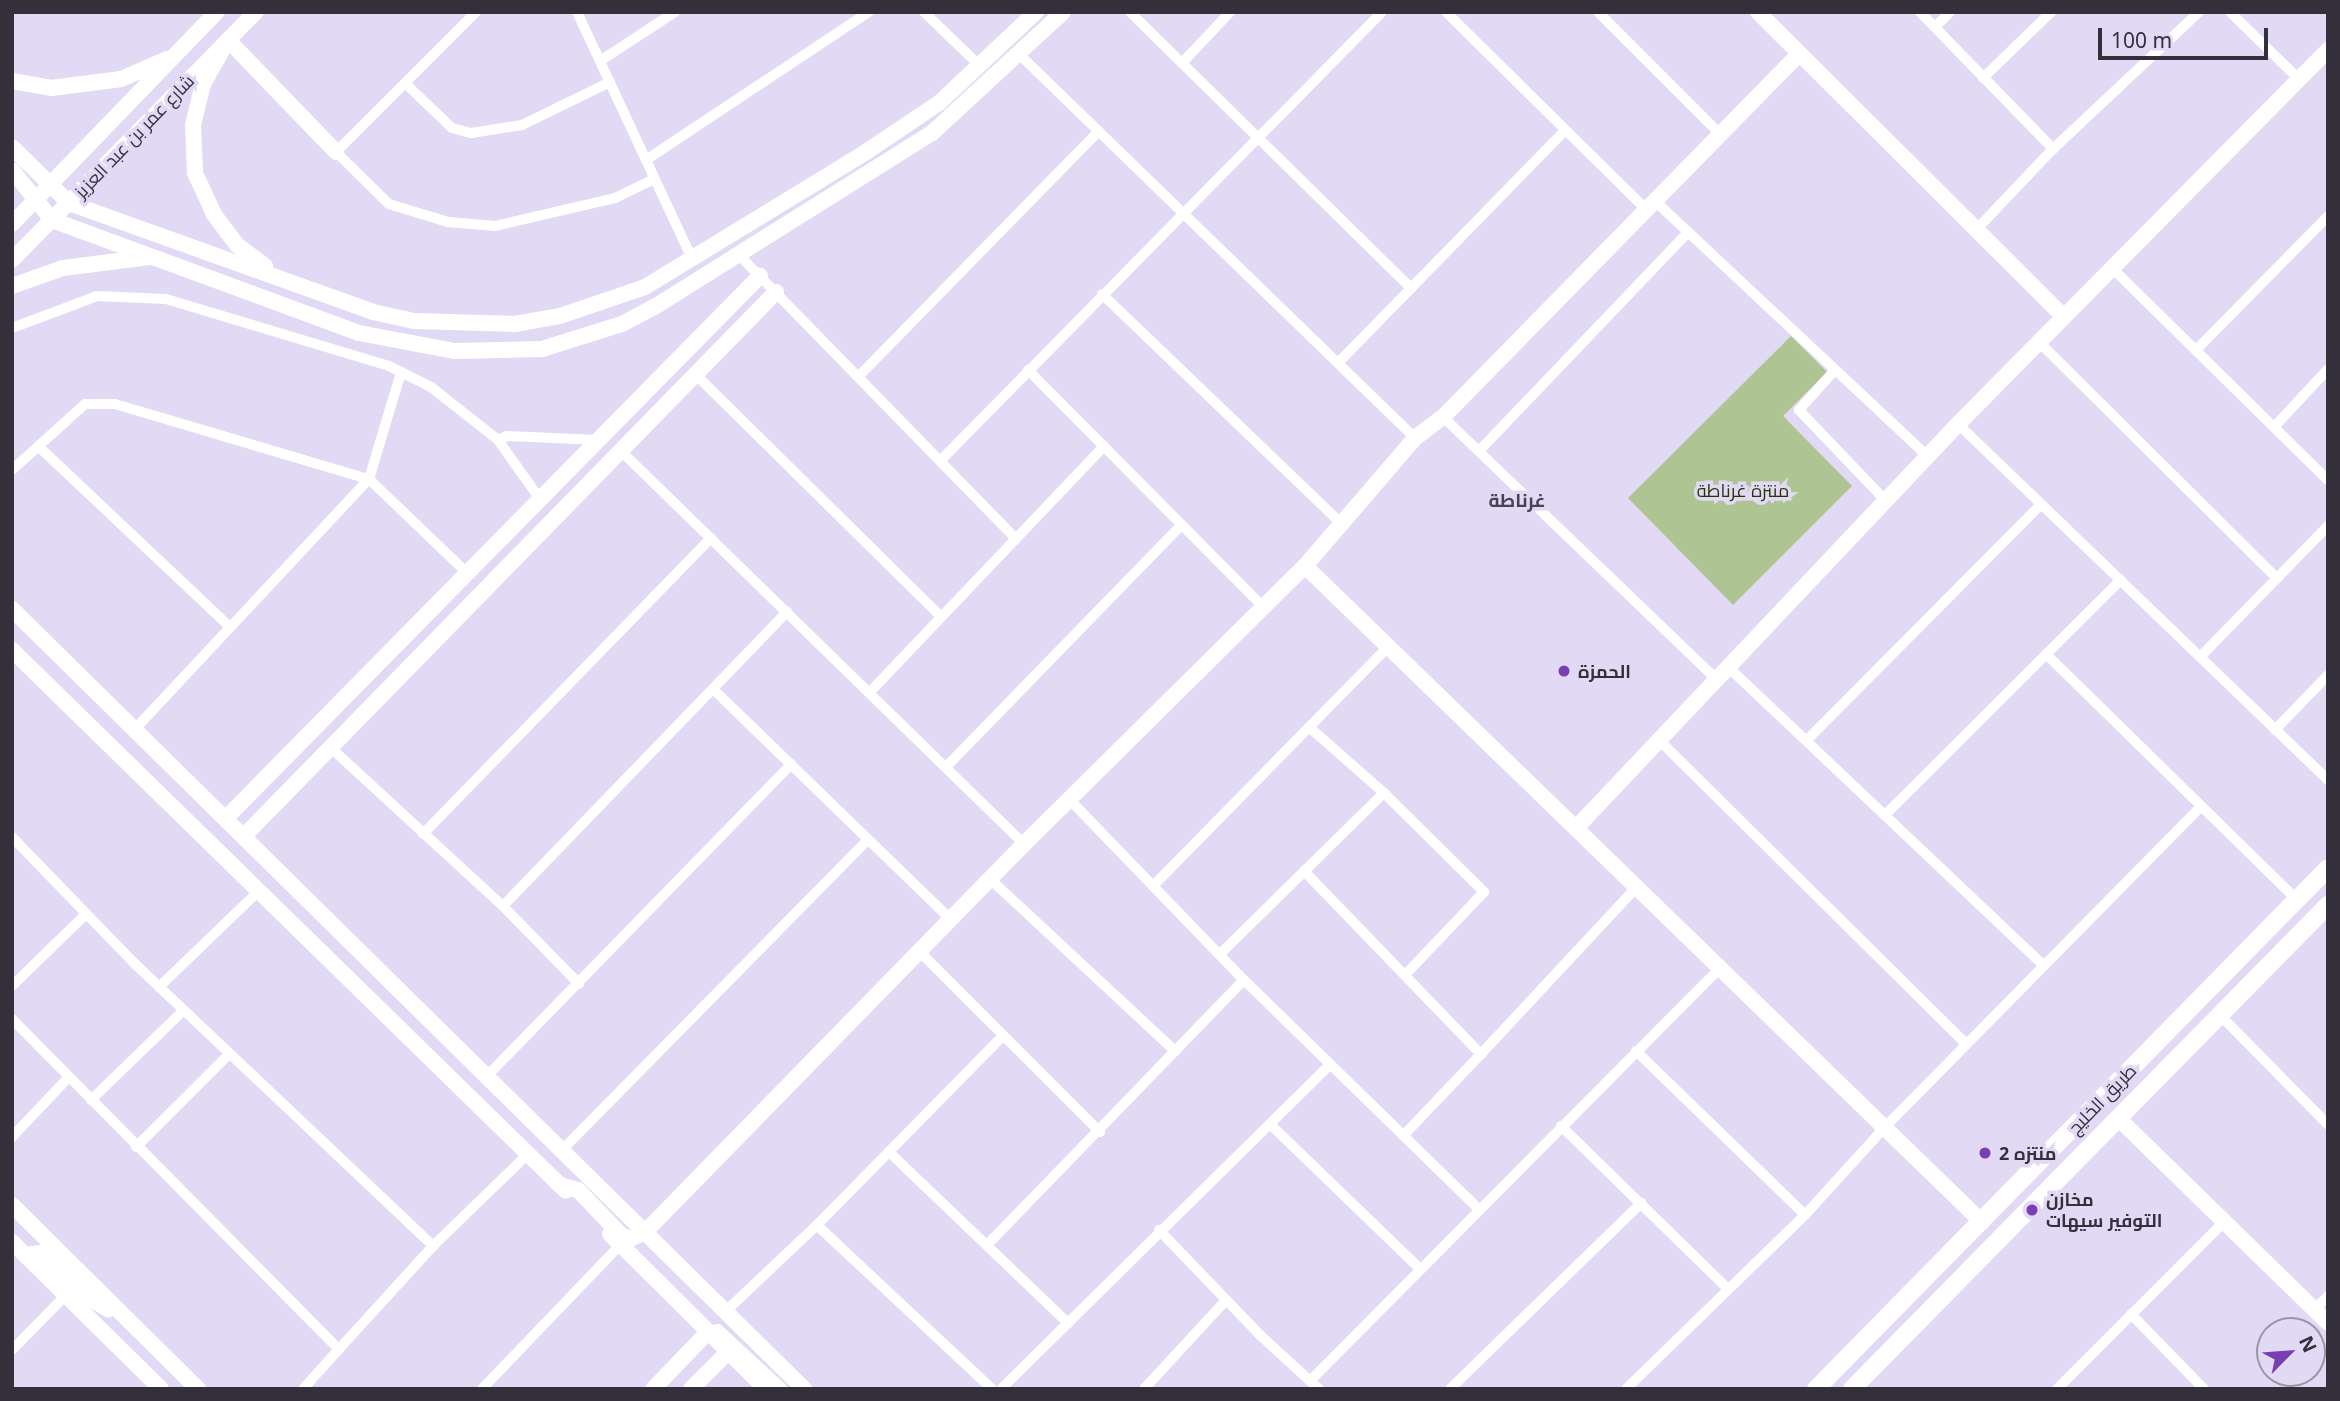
<!DOCTYPE html>
<meta charset="utf-8">
<style>
body{margin:0}
#map{position:relative;width:2340px;height:1401px;overflow:hidden;background:#e2d9f4;font-family:"Noto Sans",Cairo,sans-serif}
div>[style]{position:absolute}
.green>*{inset:0;background:#aec492}
.street>*{height:10px;margin:-5px;padding:0 5px;transform-origin:5px;border-radius:5px;background:#fff}
.secondary>*{height:16px;margin:-8px;padding:0 8px;transform-origin:8px;border-radius:8px;background:#fff}
.primary>*{height:18px;margin:-9px;padding:0 9px;transform-origin:9px;border-radius:9px;background:#fff}
.dots>*{width:19px;height:19px;translate:-50% -50%;box-sizing:border-box;border:4px solid #e2d9f4;border-radius:50%}
span{translate:-50% -50%;white-space:nowrap;text-align:center;line-height:1.15;-webkit-text-stroke:7px #e2d9f4;paint-order:stroke}
.street-label{font-size:18px;color:#34303b}
.park-label{font-size:18px;color:#253604}
.poi-label{font-size:18px;color:#34303b;font-weight:700}
.left{translate:0 -50%;text-align:left}
.neighbourhood-label{font-size:19px;color:#4a4358;font-weight:700}
.frame{position:absolute;inset:0;border:14px solid #34303b;pointer-events:none}
.north{position:absolute;left:2256px;top:1317px;width:70px;height:70px;box-sizing:border-box;background:#e2d9f4;border:2px solid #9c95aa;border-radius:50%;rotate:65deg;font-size:19px;font-weight:700;line-height:28px;text-align:center;color:#34303b}
.north::after{content:'';display:block;margin:auto;width:24px;height:32px;background:#793eb4;clip-path:polygon(50% 0,100% 100%,50% 72%,0 100%)}
.scale{position:absolute;left:2098px;top:28px;width:170px;height:32px;box-sizing:border-box;border:4px solid #34303b;border-top:0;padding-left:9px;font-size:21px;line-height:24px;white-space:nowrap;color:#34303b;-webkit-text-stroke:5px #e2d9f4;paint-order:stroke}
</style>
<div id="map">
<div class="green">
<i style="clip-path:polygon(1791px 336px,1827px 372px,1783px 416px,1852px 486px,1733px 605px,1628px 498px)"></i>
</div>
<div class="street">
<i style="left:476px;top:12px;width:198px;rotate:135deg"></i>
<i style="left:336px;top:152px;width:74px;rotate:44.5deg"></i>
<i style="left:389px;top:204px;width:62px;rotate:17deg"></i>
<i style="left:448px;top:222px;width:47px;rotate:4.9deg"></i>
<i style="left:495px;top:226px;width:123px;rotate:-13.1deg"></i>
<i style="left:615px;top:198px;width:43px;rotate:-26deg"></i>
<i style="left:577px;top:12px;width:272px;rotate:65deg"></i>
<i style="left:924px;top:12px;width:78px;rotate:44deg"></i>
<i style="left:1130px;top:12px;width:394px;rotate:44.5deg"></i>
<i style="left:1446px;top:12px;width:284px;rotate:44.6deg"></i>
<i style="left:1598px;top:12px;width:174px;rotate:45deg"></i>
<i style="left:1920px;top:12px;width:191px;rotate:45.8deg"></i>
<i style="left:2230px;top:12px;width:96px;rotate:44.2deg"></i>
<i style="left:1935px;top:27px;width:21px;rotate:-45deg"></i>
<i style="left:1021px;top:56px;width:549px;rotate:44.11deg"></i>
<i style="left:600px;top:61px;width:90px;rotate:-33.2deg"></i>
<i style="left:1182px;top:63px;width:70px;rotate:-46.7deg"></i>
<i style="left:1983px;top:78px;width:95px;rotate:-44.1deg"></i>
<i style="left:407px;top:85px;width:62px;rotate:43.7deg"></i>
<i style="left:452px;top:128px;width:20px;rotate:15deg"></i>
<i style="left:471px;top:133px;width:52px;rotate:-8.9deg"></i>
<i style="left:522px;top:125px;width:98px;rotate:-26deg"></i>
<i style="left:646px;top:160px;width:268px;rotate:-33.6deg"></i>
<i style="left:1656px;top:202px;width:371px;rotate:43.1deg"></i>
<i style="left:1976px;top:230px;width:112px;rotate:-46.5deg"></i>
<i style="left:2053px;top:149px;width:200px;rotate:-43.2deg"></i>
<i style="left:738px;top:254px;width:398px;rotate:45.7deg"></i>
<i style="left:2111px;top:267px;width:304px;rotate:44.5deg"></i>
<i style="left:1102px;top:294px;width:335px;rotate:43.8deg"></i>
<i style="left:12px;top:328px;width:91px;rotate:-20.6deg"></i>
<i style="left:97px;top:296px;width:69px;rotate:2.5deg"></i>
<i style="left:166px;top:299px;width:233px;rotate:16.7deg"></i>
<i style="left:389px;top:366px;width:47px;rotate:26.6deg"></i>
<i style="left:431px;top:387px;width:85px;rotate:38.3deg"></i>
<i style="left:498px;top:440px;width:72px;rotate:54.6deg"></i>
<i style="left:2038px;top:341px;width:337px;rotate:44.8deg"></i>
<i style="left:2196px;top:350px;width:188px;rotate:-45.4deg"></i>
<i style="left:1338px;top:363px;width:325px;rotate:-45.7deg"></i>
<i style="left:1028px;top:370px;width:334px;rotate:45.2deg"></i>
<i style="left:1835px;top:370px;width:54px;rotate:132deg"></i>
<i style="left:1799px;top:410px;width:124px;rotate:46.3deg"></i>
<i style="left:695px;top:374px;width:346px;rotate:44.6deg"></i>
<i style="left:858px;top:377px;width:344px;rotate:-45.6deg"></i>
<i style="left:1443px;top:417px;width:378px;rotate:43.8deg"></i>
<i style="left:1958px;top:424px;width:513px;rotate:43.9deg"></i>
<i style="left:2274px;top:427px;width:79px;rotate:-47deg"></i>
<i style="left:498px;top:440px;width:10px;rotate:-24deg"></i>
<i style="left:507px;top:436px;width:91px;rotate:2.5deg"></i>
<i style="left:38px;top:446px;width:264px;rotate:43.3deg"></i>
<i style="left:620px;top:450px;width:564px;rotate:44.28deg"></i>
<i style="left:1479px;top:451px;width:303px;rotate:-46.3deg"></i>
<i style="left:940px;top:461px;width:630px;rotate:-45.45deg"></i>
<i style="left:12px;top:470px;width:98px;rotate:-42.1deg"></i>
<i style="left:85px;top:404px;width:30px"></i>
<i style="left:115px;top:404px;width:265px;rotate:16.5deg"></i>
<i style="left:369px;top:479px;width:136px;rotate:43.8deg"></i>
<i style="left:2046px;top:654px;width:351px;rotate:44.4deg"></i>
<i style="left:2200px;top:657px;width:183px;rotate:-45.7deg"></i>
<i style="left:1727px;top:666px;width:436px;rotate:43.4deg"></i>
<i style="left:713px;top:689px;width:330px;rotate:44.1deg"></i>
<i style="left:869px;top:693px;width:341px;rotate:-46.4deg"></i>
<i style="left:1309px;top:727px;width:100px;rotate:41.3deg"></i>
<i style="left:1384px;top:793px;width:141px;rotate:44.7deg"></i>
<i style="left:1484px;top:892px;width:113px;rotate:133.6deg"></i>
<i style="left:135px;top:729px;width:342px;rotate:-46.9deg"></i>
<i style="left:369px;top:479px;width:112px;rotate:-73.3deg"></i>
<i style="left:2275px;top:730px;width:76px;rotate:-46.1deg"></i>
<i style="left:1659px;top:740px;width:432px;rotate:44.7deg"></i>
<i style="left:1807px;top:740px;width:332px;rotate:-45.2deg"></i>
<i style="left:331px;top:748px;width:234px;rotate:42.6deg"></i>
<i style="left:503px;top:906px;width:109px;rotate:45.7deg"></i>
<i style="left:946px;top:767px;width:337px;rotate:-45.8deg"></i>
<i style="left:1069px;top:799px;width:252px;rotate:46deg"></i>
<i style="left:1244px;top:980px;width:327px;rotate:44.3deg"></i>
<i style="left:1887px;top:813px;width:330px;rotate:-44.9deg"></i>
<i style="left:423px;top:834px;width:413px;rotate:-45.8deg"></i>
<i style="left:12px;top:837px;width:175px;rotate:45.9deg"></i>
<i style="left:134px;top:963px;width:412px;rotate:43.4deg"></i>
<i style="left:1304px;top:871px;width:255px;rotate:46deg"></i>
<i style="left:1481px;top:1054px;width:113px;rotate:133.6deg"></i>
<i style="left:990px;top:879px;width:253px;rotate:42.9deg"></i>
<i style="left:1153px;top:886px;width:335px;rotate:-45.5deg"></i>
<i style="left:503px;top:906px;width:409px;rotate:-46deg"></i>
<i style="left:919px;top:951px;width:256px;rotate:45deg"></i>
<i style="left:1220px;top:954px;width:230px;rotate:-44.5deg"></i>
<i style="left:12px;top:986px;width:103px;rotate:-44.2deg"></i>
<i style="left:159px;top:987px;width:141px;rotate:-43.9deg"></i>
<i style="left:2220px;top:1015px;width:154px;rotate:45.5deg"></i>
<i style="left:12px;top:1019px;width:465px;rotate:45.3deg"></i>
<i style="left:339px;top:1349px;width:139px;rotate:-47.6deg"></i>
<i style="left:433px;top:1246px;width:132px;rotate:-44.1deg"></i>
<i style="left:1636px;top:1051px;width:235px;rotate:44.1deg"></i>
<i style="left:1481px;top:1054px;width:229px;rotate:-47deg"></i>
<i style="left:487px;top:1076px;width:436px;rotate:-45.7deg"></i>
<i style="left:91px;top:1100px;width:129px;rotate:-44.1deg"></i>
<i style="left:1270px;top:1124px;width:209px;rotate:44deg"></i>
<i style="left:1561px;top:1126px;width:232px;rotate:44.3deg"></i>
<i style="left:12px;top:1137px;width:83px;rotate:-46.5deg"></i>
<i style="left:136px;top:1147px;width:132px;rotate:-45deg"></i>
<i style="left:562px;top:1150px;width:436px;rotate:-45.4deg"></i>
<i style="left:889px;top:1152px;width:248px;rotate:43.7deg"></i>
<i style="left:1159px;top:1230px;width:146px;rotate:46.1deg"></i>
<i style="left:1260px;top:1335px;width:80px;rotate:42.5deg"></i>
<i style="left:987px;top:1245px;width:369px;rotate:-45.9deg"></i>
<i style="left:2314px;top:1310px;width:20px;rotate:-45deg"></i>
<i style="left:726px;top:1311px;width:125px;rotate:-43.4deg"></i>
<i style="left:2131px;top:1314px;width:105px;rotate:45.8deg"></i>
<i style="left:708px;top:1332px;width:10px;rotate:-17deg"></i>
<i style="left:718px;top:1329px;width:88px;rotate:42.7deg"></i>
<i style="left:12px;top:1350px;width:77px;rotate:-45.5deg"></i>
<i style="left:1311px;top:1380px;width:581px;rotate:-45.21deg"></i>
<i style="left:303px;top:1389px;width:54px;rotate:-48deg"></i>
<i style="left:482px;top:1389px;width:199px;rotate:-46.2deg"></i>
<i style="left:992px;top:1389px;width:240px;rotate:-136.9deg"></i>
<i style="left:817px;top:1225px;width:265px;rotate:-45.5deg"></i>
<i style="left:1001px;top:1389px;width:462px;rotate:-44.6deg"></i>
<i style="left:1144px;top:1389px;width:121px;rotate:-47.3deg"></i>
<i style="left:1450px;top:1389px;width:267px;rotate:-44.2deg"></i>
<i style="left:1626px;top:1389px;width:250px;rotate:-44.2deg"></i>
<i style="left:1805px;top:1215px;width:119px;rotate:-47.7deg"></i>
<i style="left:1885px;top:1127px;width:450px;rotate:-45.4deg"></i>
<i style="left:2057px;top:1389px;width:236px;rotate:-45deg"></i>
</div>
<div class="secondary">
<i style="left:1758px;top:12px;width:429px;rotate:44.9deg"></i>
<i style="left:12px;top:81px;width:40px;rotate:10deg"></i>
<i style="left:51px;top:88px;width:71px;rotate:-7.3deg"></i>
<i style="left:121px;top:79px;width:50px;rotate:-23.5deg"></i>
<i style="left:12px;top:147px;width:80px;rotate:44.5deg"></i>
<i style="left:69px;top:203px;width:323px;rotate:19.7deg"></i>
<i style="left:373px;top:312px;width:42px;rotate:12.4deg"></i>
<i style="left:414px;top:321px;width:101px;rotate:1.7deg"></i>
<i style="left:515px;top:324px;width:46px;rotate:-10.1deg"></i>
<i style="left:560px;top:316px;width:90px;rotate:-18.8deg"></i>
<i style="left:645px;top:287px;width:259px;rotate:-31.4deg"></i>
<i style="left:866px;top:152px;width:88px;rotate:-33.9deg"></i>
<i style="left:939px;top:103px;width:133px;rotate:-43.2deg"></i>
<i style="left:12px;top:170px;width:64px;rotate:51.3deg"></i>
<i style="left:52px;top:220px;width:327px;rotate:20.2deg"></i>
<i style="left:359px;top:333px;width:98px;rotate:10.6deg"></i>
<i style="left:455px;top:351px;width:87px;rotate:-1.3deg"></i>
<i style="left:542px;top:349px;width:84px;rotate:-17.4deg"></i>
<i style="left:622px;top:324px;width:38px;rotate:-28deg"></i>
<i style="left:656px;top:306px;width:326px;rotate:-32.1deg"></i>
<i style="left:932px;top:133px;width:178px;rotate:-42.7deg"></i>
<i style="left:12px;top:224px;width:295px;rotate:-46deg"></i>
<i style="left:12px;top:260px;width:348px;rotate:-45.5deg"></i>
<i style="left:265px;top:266px;width:35px;rotate:-143deg"></i>
<i style="left:237px;top:245px;width:39px;rotate:-127deg"></i>
<i style="left:214px;top:214px;width:45px;rotate:-114.9deg"></i>
<i style="left:195px;top:173px;width:48px;rotate:-92.4deg"></i>
<i style="left:193px;top:125px;width:42px;rotate:-76.3deg"></i>
<i style="left:203px;top:84px;width:51px;rotate:-60.4deg"></i>
<i style="left:228px;top:40px;width:156px;rotate:46deg"></i>
<i style="left:12px;top:286px;width:54px;rotate:-19.4deg"></i>
<i style="left:63px;top:268px;width:87px;rotate:-7.3deg"></i>
<i style="left:1305px;top:566px;width:943px;rotate:44.1deg"></i>
<i style="left:12px;top:609px;width:1112px;rotate:44.56deg"></i>
<i style="left:12px;top:650px;width:774px;rotate:44.32deg"></i>
<i style="left:226px;top:818px;width:761px;rotate:-45.43deg"></i>
<i style="left:1576px;top:828px;width:556px;rotate:-46.6deg"></i>
<i style="left:1958px;top:424px;width:526px;rotate:-45.31deg"></i>
<i style="left:244px;top:836px;width:761px;rotate:-45.64deg"></i>
<i style="left:2118px;top:1118px;width:293px;rotate:44.3deg"></i>
<i style="left:560px;top:1185px;width:19px;rotate:16deg"></i>
<i style="left:578px;top:1190px;width:62px;rotate:46.3deg"></i>
<i style="left:621px;top:1235px;width:10px;rotate:24deg"></i>
<i style="left:630px;top:1239px;width:17px;rotate:-25deg"></i>
<i style="left:645px;top:1232px;width:542px;rotate:-45.67deg"></i>
<i style="left:1024px;top:844px;width:395px;rotate:-44.7deg"></i>
<i style="left:1305px;top:566px;width:169px;rotate:-49.3deg"></i>
<i style="left:1415px;top:438px;width:35px;rotate:-37deg"></i>
<i style="left:1443px;top:417px;width:508px;rotate:-45.56deg"></i>
<i style="left:12px;top:1205px;width:262px;rotate:44.7deg"></i>
<i style="left:610px;top:1234px;width:220px;rotate:44.8deg"></i>
<i style="left:12px;top:1242px;width:209px;rotate:44.6deg"></i>
<i style="left:34px;top:1263px;width:9px;rotate:-103deg"></i>
<i style="left:32px;top:1254px;width:10px;rotate:-6deg"></i>
<i style="left:42px;top:1253px;width:62px;rotate:44.3deg"></i>
<i style="left:86px;top:1296px;width:26px;rotate:31deg"></i>
<i style="left:653px;top:1389px;width:79px;rotate:-46deg"></i>
<i style="left:691px;top:1389px;width:52px;rotate:-45deg"></i>
</div>
<div class="primary">
<i style="left:1816px;top:1389px;width:730px;rotate:-45.5deg"></i>
<i style="left:1852px;top:1389px;width:679px;rotate:-45.48deg"></i>
</div>
<div class="dots">
<i style="left:1564px;top:671px;background:#793eb4"></i>
<i style="left:1985px;top:1153px;background:#793eb4"></i>
<i style="left:2032px;top:1210px;background:#793eb4"></i>
</div>
<div class="street-label">
<span style="left:134px;top:136px;rotate:-46deg">شارع عمر بن عبد العزيز</span>
<span style="left:2102px;top:1099px;rotate:-46deg">طريق الخليج</span>
</div>
<div class="park-label">
<span style="left:1743px;top:490px">منتزة غرناطة</span>
</div>
<div class="poi-label">
<span class="left" style="left:1578px;top:671px">الحمزة</span>
<span class="left" style="left:1999px;top:1153px">منتزه 2</span>
<span class="left" style="left:2046px;top:1210px">مخازن<br>التوفير سيهات</span>
</div>
<div class="neighbourhood-label">
<span style="left:1517px;top:501px">غرناطة</span>
</div>
<div class="frame"></div>
<div class="north">N</div>
<div class="scale">100 m</div>
</div>
